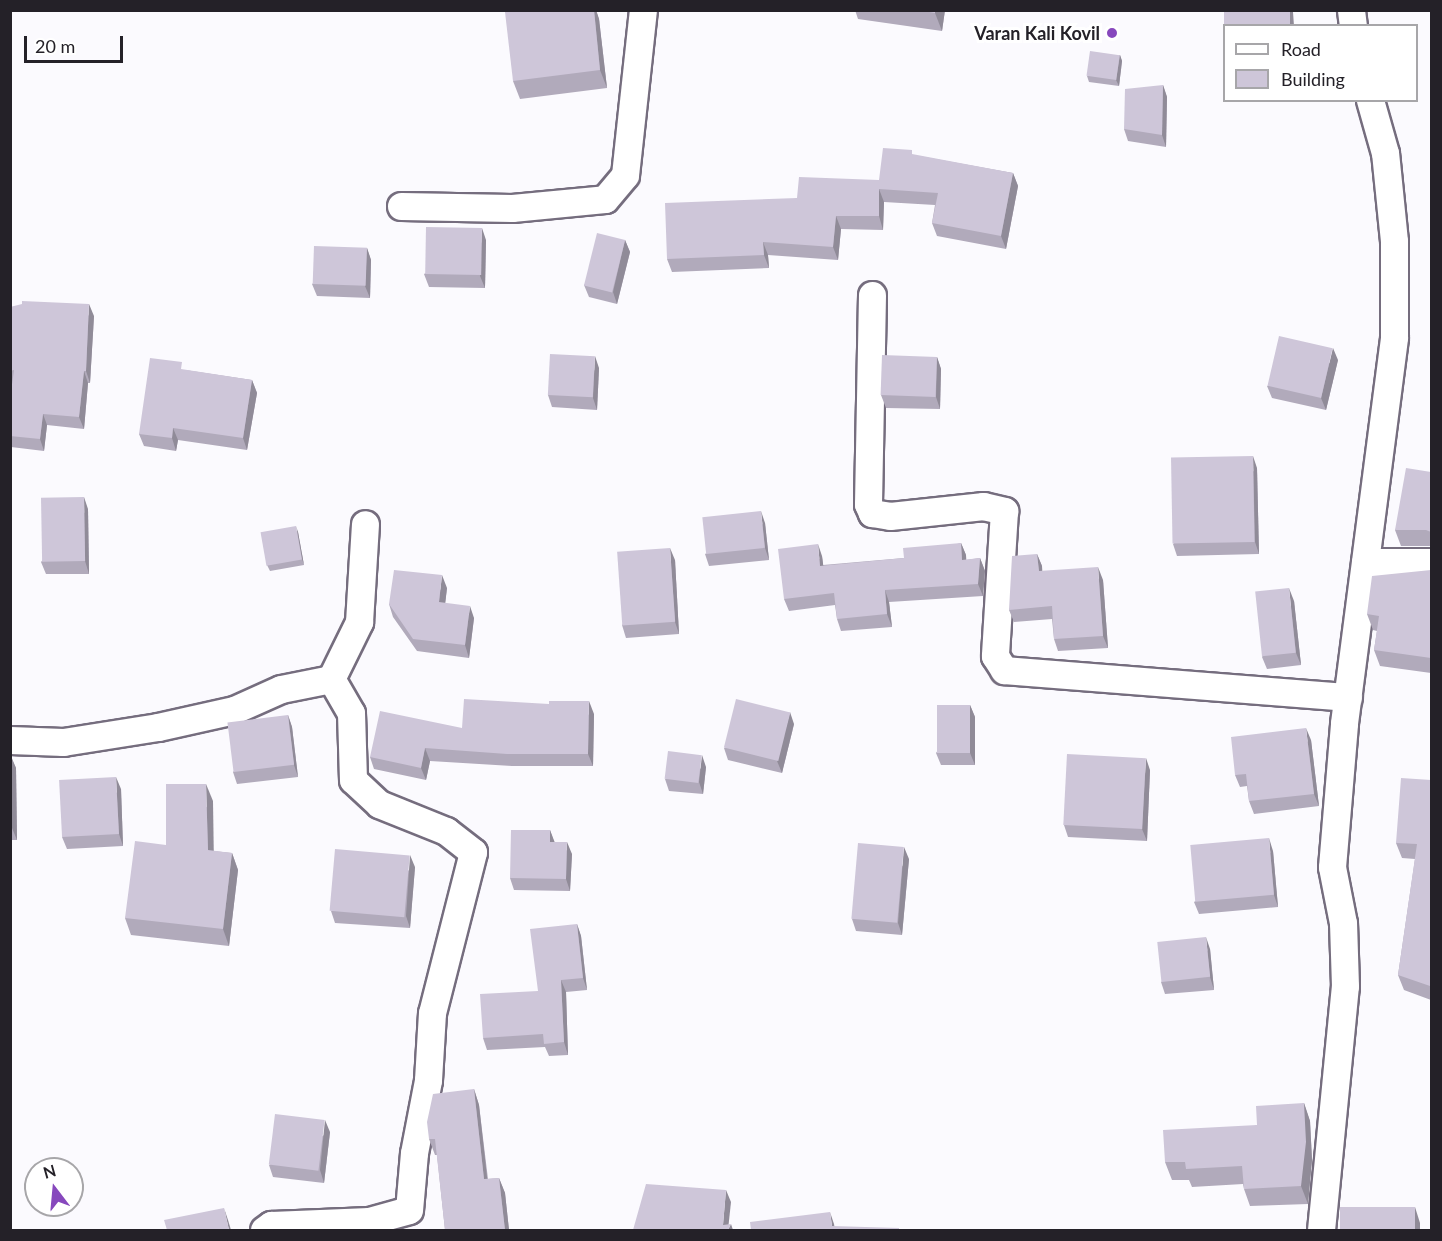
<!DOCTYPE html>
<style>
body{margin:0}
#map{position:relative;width:1442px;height:1241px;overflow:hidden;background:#fbfafe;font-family:Lato,sans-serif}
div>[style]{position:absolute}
.roads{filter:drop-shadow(2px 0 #756d7e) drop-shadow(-2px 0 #756d7e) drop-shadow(0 2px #756d7e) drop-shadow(0 -2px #756d7e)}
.minor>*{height:27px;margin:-13.5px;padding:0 13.5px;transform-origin:13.5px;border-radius:13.5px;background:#fff}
.wall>*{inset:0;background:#b1aabb}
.shaded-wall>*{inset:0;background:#908b98}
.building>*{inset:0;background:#cec6d9;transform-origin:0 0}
.dots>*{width:16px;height:16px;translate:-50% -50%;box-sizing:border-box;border:3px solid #fff;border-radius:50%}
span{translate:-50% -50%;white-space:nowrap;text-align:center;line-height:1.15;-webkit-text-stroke:6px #fff;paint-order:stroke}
.poi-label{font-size:18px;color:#242128;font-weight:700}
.right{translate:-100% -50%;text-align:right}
.frame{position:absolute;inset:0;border:12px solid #242128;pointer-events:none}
.legend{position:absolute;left:1223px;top:24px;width:195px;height:78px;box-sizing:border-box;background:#fff;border:2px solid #a7a6a9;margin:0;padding:8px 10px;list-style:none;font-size:18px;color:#242128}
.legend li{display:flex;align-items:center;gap:12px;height:30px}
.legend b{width:30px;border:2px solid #a7a6a9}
.north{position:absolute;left:24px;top:1157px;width:60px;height:60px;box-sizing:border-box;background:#fff;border:2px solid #a7a6a9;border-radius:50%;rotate:344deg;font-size:16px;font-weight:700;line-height:24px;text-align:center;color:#242128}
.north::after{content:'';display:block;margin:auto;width:21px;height:27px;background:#8748bd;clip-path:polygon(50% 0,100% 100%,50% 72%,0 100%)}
.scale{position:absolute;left:24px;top:36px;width:99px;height:27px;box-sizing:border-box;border:3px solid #242128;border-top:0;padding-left:8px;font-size:18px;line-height:21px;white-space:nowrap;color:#242128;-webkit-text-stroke:4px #fff;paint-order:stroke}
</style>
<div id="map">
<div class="roads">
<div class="minor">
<i style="left:1351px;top:10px;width:16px;rotate:83deg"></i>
<i style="left:401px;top:206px;width:111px;rotate:1deg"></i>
<i style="left:512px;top:208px;width:93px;rotate:-5.5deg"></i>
<i style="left:605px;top:199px;width:31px;rotate:-50deg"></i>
<i style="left:625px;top:175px;width:166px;rotate:-83.8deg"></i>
<i style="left:872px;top:295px;width:209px;rotate:91.1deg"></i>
<i style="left:868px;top:504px;width:10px;rotate:66deg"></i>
<i style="left:872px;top:513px;width:18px;rotate:9deg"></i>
<i style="left:890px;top:516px;width:94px;rotate:-6.1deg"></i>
<i style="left:983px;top:506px;width:22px;rotate:13deg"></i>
<i style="left:1004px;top:511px;width:145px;rotate:93.6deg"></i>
<i style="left:995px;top:656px;width:17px;rotate:57deg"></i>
<i style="left:1004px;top:670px;width:345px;rotate:4.5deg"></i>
<i style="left:1365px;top:562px;width:67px"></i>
<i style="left:10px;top:740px;width:53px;rotate:2.2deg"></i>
<i style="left:63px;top:742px;width:96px;rotate:-9deg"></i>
<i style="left:158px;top:727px;width:78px;rotate:-12.6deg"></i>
<i style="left:234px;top:710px;width:51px;rotate:-24.1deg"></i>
<i style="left:281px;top:689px;width:51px;rotate:-11.3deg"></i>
<i style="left:331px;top:679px;width:64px;rotate:-63.8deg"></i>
<i style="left:359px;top:622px;width:98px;rotate:-86.5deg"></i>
<i style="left:264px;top:1230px;width:9px;rotate:-36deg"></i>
<i style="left:271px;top:1225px;width:98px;rotate:-2.3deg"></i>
<i style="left:369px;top:1221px;width:41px;rotate:-15.4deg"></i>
<i style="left:409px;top:1210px;width:57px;rotate:-85deg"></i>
<i style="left:414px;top:1153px;width:74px;rotate:-79.1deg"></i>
<i style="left:428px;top:1080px;width:67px;rotate:-86.6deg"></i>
<i style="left:432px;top:1013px;width:166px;rotate:-75.7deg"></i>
<i style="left:473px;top:852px;width:34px;rotate:-142deg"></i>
<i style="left:446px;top:831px;width:72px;rotate:-158.1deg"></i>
<i style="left:379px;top:804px;width:35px;rotate:-137deg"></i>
<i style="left:353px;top:780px;width:67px;rotate:-91.7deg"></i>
<i style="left:351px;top:713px;width:39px;rotate:-120deg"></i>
<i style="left:1321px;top:1230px;width:245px;rotate:-84.4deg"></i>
<i style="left:1345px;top:986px;width:63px;rotate:-91.8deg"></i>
<i style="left:1343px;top:923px;width:57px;rotate:-101.1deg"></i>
<i style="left:1332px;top:867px;width:144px;rotate:-85.2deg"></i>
<i style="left:1344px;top:723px;width:389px;rotate:-82.6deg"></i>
<i style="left:1394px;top:337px;width:96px;rotate:-90deg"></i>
<i style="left:1394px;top:241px;width:88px;rotate:-95.8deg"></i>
<i style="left:1385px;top:153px;width:55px;rotate:-105.8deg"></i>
</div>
</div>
<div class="wall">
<i style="clip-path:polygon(520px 10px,596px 10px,599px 19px,607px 88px,520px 99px,513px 81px)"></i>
<i style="clip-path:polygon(855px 10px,945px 10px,942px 31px,858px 19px)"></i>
<i style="clip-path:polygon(1120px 55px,1122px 61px,1119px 86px,1089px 82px,1087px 76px)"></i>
<i style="clip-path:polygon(1163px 85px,1167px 97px,1166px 147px,1128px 141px,1124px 129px)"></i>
<i style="clip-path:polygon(913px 155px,1013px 173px,1018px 186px,1006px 249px,937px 236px,932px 223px,935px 205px,884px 202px,883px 230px,841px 229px,838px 260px,768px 255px,769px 268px,672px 272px,667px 259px,797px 198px,879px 180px)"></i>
<i style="clip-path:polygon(486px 240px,485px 288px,429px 287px,424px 274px)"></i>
<i style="clip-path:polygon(625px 240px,630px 252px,617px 304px,589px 297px,584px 285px)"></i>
<i style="clip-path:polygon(367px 248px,371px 260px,370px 298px,317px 296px,312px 284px)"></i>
<i style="clip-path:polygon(10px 307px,94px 316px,90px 383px,88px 383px,84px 429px,47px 425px,44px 451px,11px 447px,10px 399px,12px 383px,10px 384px)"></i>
<i style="clip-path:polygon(937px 357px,941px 369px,940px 409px,886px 408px,881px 395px)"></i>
<i style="clip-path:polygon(1338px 360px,1326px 410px,1272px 398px,1267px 386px)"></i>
<i style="clip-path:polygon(599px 368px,597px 410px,552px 407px,548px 395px)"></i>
<i style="clip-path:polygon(185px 370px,252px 380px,257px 393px,247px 450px,178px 440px,176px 451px,144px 446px,139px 434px)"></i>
<i style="clip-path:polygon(1257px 468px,1259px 554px,1177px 556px,1173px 544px)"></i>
<i style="clip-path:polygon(1431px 472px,1431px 546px,1401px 546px,1395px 530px)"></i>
<i style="clip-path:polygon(88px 509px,89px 574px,46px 574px,41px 562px)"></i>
<i style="clip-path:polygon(765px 523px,769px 560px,709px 566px,705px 554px)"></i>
<i style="clip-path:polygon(298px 532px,304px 565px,270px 571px,267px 565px)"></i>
<i style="clip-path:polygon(961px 543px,966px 555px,966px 560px,980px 558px,985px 571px,983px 596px,889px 602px,892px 627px,841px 631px,837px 619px,835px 605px,789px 611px,784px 599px,822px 556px,823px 565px,904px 558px)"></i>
<i style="clip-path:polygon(1037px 554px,1042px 566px,1042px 571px,1103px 580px,1108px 648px,1058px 651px,1054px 639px,1052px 619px,1014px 622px,1009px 610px)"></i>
<i style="clip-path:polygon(675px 560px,679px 634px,626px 638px,622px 625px)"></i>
<i style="clip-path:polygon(1431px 570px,1431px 673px,1380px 666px,1374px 650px,1377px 631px,1373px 630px,1367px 614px)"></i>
<i style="clip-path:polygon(447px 588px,445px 603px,474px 618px,469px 658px,417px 651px,393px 617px,389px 604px)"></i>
<i style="clip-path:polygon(1294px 601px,1301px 665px,1267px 669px,1262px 657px)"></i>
<i style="clip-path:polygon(970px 705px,975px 717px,975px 765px,941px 765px,936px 753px)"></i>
<i style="clip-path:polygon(594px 714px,593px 766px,512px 766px,430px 761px,426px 780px,374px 769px,370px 757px,462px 728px)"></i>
<i style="clip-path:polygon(288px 715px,292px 727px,298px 777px,237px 784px,233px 772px)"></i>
<i style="clip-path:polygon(794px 724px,782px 773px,728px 760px,724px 748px)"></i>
<i style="clip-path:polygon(1311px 740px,1319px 806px,1254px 814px,1249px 801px,1247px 786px,1240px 787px,1235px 775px)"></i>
<i style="clip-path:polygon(10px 756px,16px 768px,17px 840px,10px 840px)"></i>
<i style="clip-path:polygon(706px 767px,703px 794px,669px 791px,665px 779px)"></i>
<i style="clip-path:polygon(1150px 770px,1147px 841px,1068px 837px,1064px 825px)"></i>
<i style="clip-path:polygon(1431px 780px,1431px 1000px,1404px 990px,1398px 975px,1415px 859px,1402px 858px,1396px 843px)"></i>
<i style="clip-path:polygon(121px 789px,123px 846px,67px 849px,62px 837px)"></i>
<i style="clip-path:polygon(213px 801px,213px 851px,232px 853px,238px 870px,229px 946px,131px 935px,125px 918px,166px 845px)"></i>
<i style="clip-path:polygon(550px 830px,554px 842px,572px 854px,570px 891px,514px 890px,510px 878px)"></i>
<i style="clip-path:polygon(1273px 851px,1278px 907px,1199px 914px,1194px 902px)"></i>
<i style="clip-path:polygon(909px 859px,902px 935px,856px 931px,852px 919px)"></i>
<i style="clip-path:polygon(415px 867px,410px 928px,335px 923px,331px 911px)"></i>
<i style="clip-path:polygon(577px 924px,581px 936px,587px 990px,566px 992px,568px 1055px,549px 1056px,545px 1047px,487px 1050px,483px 1038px,538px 991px)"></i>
<i style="clip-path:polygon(1210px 949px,1214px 990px,1165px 994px,1161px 982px)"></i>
<i style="clip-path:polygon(474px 1089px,479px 1105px,488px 1179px,499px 1178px,505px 1193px,509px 1230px,445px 1230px,437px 1155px,435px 1155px,429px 1139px)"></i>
<i style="clip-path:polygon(1304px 1103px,1310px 1121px,1312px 1160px,1308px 1204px,1250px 1206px,1244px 1189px,1243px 1184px,1192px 1187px,1189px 1180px,1172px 1180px,1165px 1162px,1257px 1125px)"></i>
<i style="clip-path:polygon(330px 1132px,324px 1183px,273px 1177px,269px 1165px)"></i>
</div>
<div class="shaded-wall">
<i style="clip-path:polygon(594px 10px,596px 10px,599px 19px,607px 88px,600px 70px)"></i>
<i style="clip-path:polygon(935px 10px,945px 10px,942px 31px,935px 13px)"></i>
<i style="clip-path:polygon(1290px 10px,1293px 10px,1293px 12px,1294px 26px,1290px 26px)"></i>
<i style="clip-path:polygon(1120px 55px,1122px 61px,1119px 86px,1116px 80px)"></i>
<i style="clip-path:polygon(1163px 85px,1167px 97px,1166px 147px,1162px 135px)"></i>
<i style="clip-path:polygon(1013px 173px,1018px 186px,1006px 249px,1001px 236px)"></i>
<i style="clip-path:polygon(879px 189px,884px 202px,883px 230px,879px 216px)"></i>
<i style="clip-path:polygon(836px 216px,841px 229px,838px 260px,833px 247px)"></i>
<i style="clip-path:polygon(482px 228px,486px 240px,485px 288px,480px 276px)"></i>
<i style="clip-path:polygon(625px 240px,630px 252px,617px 304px,613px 292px)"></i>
<i style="clip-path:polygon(763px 242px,768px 255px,769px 268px,764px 255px)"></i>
<i style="clip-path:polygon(367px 248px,371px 260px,370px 298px,365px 286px)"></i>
<i style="clip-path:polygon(89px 304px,94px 316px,90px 383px,86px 371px)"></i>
<i style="clip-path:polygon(1333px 348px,1338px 360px,1326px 410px,1321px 398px)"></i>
<i style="clip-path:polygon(595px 356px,599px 368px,597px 410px,593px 398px)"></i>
<i style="clip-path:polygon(937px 357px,941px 369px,940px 409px,936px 397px)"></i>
<i style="clip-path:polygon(84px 371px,88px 383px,84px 429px,79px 417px)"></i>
<i style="clip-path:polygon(252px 380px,257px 393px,247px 450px,243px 438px)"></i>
<i style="clip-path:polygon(43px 414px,47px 425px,44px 451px,40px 439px)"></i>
<i style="clip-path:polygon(173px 428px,178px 440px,176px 451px,172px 438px)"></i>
<i style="clip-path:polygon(1253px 456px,1257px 468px,1259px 554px,1255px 542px)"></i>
<i style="clip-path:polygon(84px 497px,88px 509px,89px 574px,85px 561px)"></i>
<i style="clip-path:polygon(761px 511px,765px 523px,769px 560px,765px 548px)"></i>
<i style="clip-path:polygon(296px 526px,298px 532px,304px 565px,302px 559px)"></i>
<i style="clip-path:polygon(961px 543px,966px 555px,967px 572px,962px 560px)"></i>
<i style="clip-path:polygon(818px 544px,822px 556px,825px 578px,820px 566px)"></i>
<i style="clip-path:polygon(670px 548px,675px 560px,679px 634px,675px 622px)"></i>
<i style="clip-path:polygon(1037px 554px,1042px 566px,1043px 584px,1039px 571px)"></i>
<i style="clip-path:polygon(980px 558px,985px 571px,983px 596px,978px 584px)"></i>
<i style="clip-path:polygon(1098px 567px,1103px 580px,1108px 648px,1103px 636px)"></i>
<i style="clip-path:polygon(442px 575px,447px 588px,444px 614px,439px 602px)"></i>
<i style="clip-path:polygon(1289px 588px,1294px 601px,1301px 665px,1296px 653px)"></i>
<i style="clip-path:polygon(885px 590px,889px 602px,892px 627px,887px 614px)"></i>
<i style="clip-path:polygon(470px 606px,474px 618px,469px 658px,465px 645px)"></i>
<i style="clip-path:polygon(589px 701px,594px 714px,593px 766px,588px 754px)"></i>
<i style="clip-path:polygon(970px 705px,975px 717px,975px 765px,970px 753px)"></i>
<i style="clip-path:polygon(790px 712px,794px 724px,782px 773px,777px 761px)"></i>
<i style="clip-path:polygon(288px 715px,292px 727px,298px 777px,294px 765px)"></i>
<i style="clip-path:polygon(1306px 728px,1311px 740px,1319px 806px,1314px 794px)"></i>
<i style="clip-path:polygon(425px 748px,430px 761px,426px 780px,421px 768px)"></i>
<i style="clip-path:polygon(702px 755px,706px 767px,703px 794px,699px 782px)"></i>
<i style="clip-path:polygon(11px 756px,16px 768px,17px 840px,12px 828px)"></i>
<i style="clip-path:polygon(1146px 758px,1150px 770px,1147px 841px,1142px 829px)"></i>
<i style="clip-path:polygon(116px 777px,121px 789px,123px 846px,119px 834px)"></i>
<i style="clip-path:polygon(206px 784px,213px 801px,214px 867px,208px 850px)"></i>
<i style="clip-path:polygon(550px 830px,555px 843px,550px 842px)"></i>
<i style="clip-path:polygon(1269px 838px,1273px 851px,1278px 907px,1274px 895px)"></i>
<i style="clip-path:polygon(567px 842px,572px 854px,570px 891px,566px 879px)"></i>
<i style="clip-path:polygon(904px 847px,909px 859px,902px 935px,898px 923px)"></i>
<i style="clip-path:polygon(232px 853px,238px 870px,229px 946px,223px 929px)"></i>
<i style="clip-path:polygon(410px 855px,415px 867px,410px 928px,406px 916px)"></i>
<i style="clip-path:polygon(577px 924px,581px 936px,587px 990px,583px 978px)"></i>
<i style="clip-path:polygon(1206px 937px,1210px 949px,1214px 990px,1210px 977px)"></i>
<i style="clip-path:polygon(561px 980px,566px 992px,568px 1055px,564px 1042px)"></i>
<i style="clip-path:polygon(474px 1089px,479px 1105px,489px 1195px,484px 1179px)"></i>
<i style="clip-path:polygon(1304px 1103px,1310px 1121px,1312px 1160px,1308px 1204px,1301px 1186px)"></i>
<i style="clip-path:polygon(325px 1120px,330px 1132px,324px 1183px,320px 1170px)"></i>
<i style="clip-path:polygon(499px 1178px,505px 1193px,509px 1230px,505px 1230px)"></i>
<i style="clip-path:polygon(726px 1190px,731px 1202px,728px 1230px,723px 1225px)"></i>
<i style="clip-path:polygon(1415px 1207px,1420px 1223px,1420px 1230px,1414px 1230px)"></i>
<i style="clip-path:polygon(224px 1208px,228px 1220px,231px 1230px,229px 1230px)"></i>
<i style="clip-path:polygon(830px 1212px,834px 1224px,835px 1230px,832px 1226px)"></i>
<i style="clip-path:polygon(731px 1224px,733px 1230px,728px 1230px)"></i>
</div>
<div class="building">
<i style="clip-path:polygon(520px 10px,594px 10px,600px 70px,513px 81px,505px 12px)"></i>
<i style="clip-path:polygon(918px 10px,935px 10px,935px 13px)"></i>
<i style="left:1224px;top:10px;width:66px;height:16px"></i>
<i style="left:1090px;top:51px;width:30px;height:25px;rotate:8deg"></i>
<i style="clip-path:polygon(1163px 85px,1162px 135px,1124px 129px,1125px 89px)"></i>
<i style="clip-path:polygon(883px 148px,912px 150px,912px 154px,1013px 173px,1001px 236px,932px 223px,938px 193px,879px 189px,879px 216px,836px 216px,833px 247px,763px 242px,764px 255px,667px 259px,665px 203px,797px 198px,799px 177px,879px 180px)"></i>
<i style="left:426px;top:227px;width:56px;height:47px;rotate:1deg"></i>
<i style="left:597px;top:233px;width:29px;height:54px;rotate:14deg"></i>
<i style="left:314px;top:246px;width:53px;height:38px;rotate:2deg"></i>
<i style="clip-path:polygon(22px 301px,89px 304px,86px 371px,84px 371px,79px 417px,43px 414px,40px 439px,10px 436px,10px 399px,14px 370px,10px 371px,10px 307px,22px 304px)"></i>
<i style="left:1279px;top:336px;width:55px;height:51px;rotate:13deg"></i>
<i style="left:550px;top:354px;width:45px;height:41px;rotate:3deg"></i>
<i style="left:882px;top:355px;width:55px;height:40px;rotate:2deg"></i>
<i style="clip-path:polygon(150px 358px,182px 362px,181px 369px,252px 380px,243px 438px,173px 428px,172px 438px,139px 434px)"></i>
<i style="left:1253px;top:456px;width:86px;height:82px;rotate:89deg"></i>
<i style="clip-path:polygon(1406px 468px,1431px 472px,1431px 532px,1426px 530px,1395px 530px)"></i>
<i style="left:84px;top:497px;width:64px;height:43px;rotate:89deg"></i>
<i style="left:761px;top:511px;width:37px;height:59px;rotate:84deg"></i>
<i style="left:296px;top:526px;width:34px;height:36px;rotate:80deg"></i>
<i style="clip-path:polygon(961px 543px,962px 560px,980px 558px,978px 584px,885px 590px,887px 614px,837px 619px,834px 593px,784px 599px,778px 549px,818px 544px,820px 566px,904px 558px,903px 548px)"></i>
<i style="left:670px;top:548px;width:74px;height:53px;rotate:86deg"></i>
<i style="clip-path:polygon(1037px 554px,1039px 571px,1098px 567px,1103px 636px,1054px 639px,1052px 606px,1009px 610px,1012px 556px)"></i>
<i style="clip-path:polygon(394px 570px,442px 575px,439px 602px,470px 606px,465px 645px,413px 639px,389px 604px)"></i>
<i style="clip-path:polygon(1431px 570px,1431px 658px,1374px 650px,1379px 616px,1367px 614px,1372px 576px)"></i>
<i style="left:1289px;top:588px;width:65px;height:34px;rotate:84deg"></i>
<i style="clip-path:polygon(464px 699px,549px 704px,549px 701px,589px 701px,588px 754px,507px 754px,425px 748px,421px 768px,370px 757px,380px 711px,462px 728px)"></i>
<i style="left:736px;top:699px;width:56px;height:50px;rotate:14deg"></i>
<i style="left:937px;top:705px;width:33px;height:48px"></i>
<i style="left:288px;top:715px;width:50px;height:61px;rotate:83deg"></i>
<i style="clip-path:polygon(1306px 728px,1314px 794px,1249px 801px,1246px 774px,1235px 775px,1231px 737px)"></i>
<i style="left:668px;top:751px;width:34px;height:28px;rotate:7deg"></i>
<i style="left:1067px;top:754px;width:79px;height:71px;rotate:3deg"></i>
<i style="clip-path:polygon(10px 756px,11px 756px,12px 828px,10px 828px)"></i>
<i style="left:116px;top:777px;width:57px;height:57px;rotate:87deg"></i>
<i style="clip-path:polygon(1401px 778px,1431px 780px,1431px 984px,1430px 986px,1398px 975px,1417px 844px,1396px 843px)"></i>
<i style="clip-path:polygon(166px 784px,206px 784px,208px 850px,232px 853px,223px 929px,125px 918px,135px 841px,166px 845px)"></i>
<i style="clip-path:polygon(511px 830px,550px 830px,550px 842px,567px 842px,566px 879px,510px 878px)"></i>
<i style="left:1269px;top:838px;width:57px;height:79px;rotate:85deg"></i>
<i style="left:858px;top:843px;width:46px;height:76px;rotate:5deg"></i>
<i style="left:335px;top:849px;width:75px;height:62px;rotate:5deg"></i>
<i style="clip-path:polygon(577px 924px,583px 978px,561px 980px,564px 1042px,544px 1044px,543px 1034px,483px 1038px,480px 994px,538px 991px,530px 929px)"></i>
<i style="left:1206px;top:937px;width:40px;height:49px;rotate:84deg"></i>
<i style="clip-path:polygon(474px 1089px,484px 1179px,499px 1178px,505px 1230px,445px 1230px,435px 1139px,429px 1139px,427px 1122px,433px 1094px)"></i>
<i style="clip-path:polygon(1304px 1103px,1306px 1142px,1301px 1186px,1244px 1189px,1242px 1166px,1186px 1169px,1185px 1162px,1165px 1162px,1163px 1130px,1257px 1125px,1256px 1106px)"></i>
<i style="left:275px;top:1114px;width:50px;height:51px;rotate:7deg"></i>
<i style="clip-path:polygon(646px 1184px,726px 1190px,723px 1225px,731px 1224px,728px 1230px,633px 1230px)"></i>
<i style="left:1340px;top:1207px;width:75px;height:23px"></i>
<i style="clip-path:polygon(224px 1208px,229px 1230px,167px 1230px,164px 1220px)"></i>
<i style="clip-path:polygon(830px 1212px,832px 1226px,899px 1228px,899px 1230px,751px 1230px,750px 1222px)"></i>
</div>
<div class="dots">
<i style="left:1112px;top:33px;background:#8748bd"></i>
</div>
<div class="poi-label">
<span class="right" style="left:1100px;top:33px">Varan Kali Kovil</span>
</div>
<div class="frame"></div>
<ul class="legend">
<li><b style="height:8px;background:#fff"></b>Road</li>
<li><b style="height:16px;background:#cec6d9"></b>Building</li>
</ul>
<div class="north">N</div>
<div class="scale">20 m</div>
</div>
